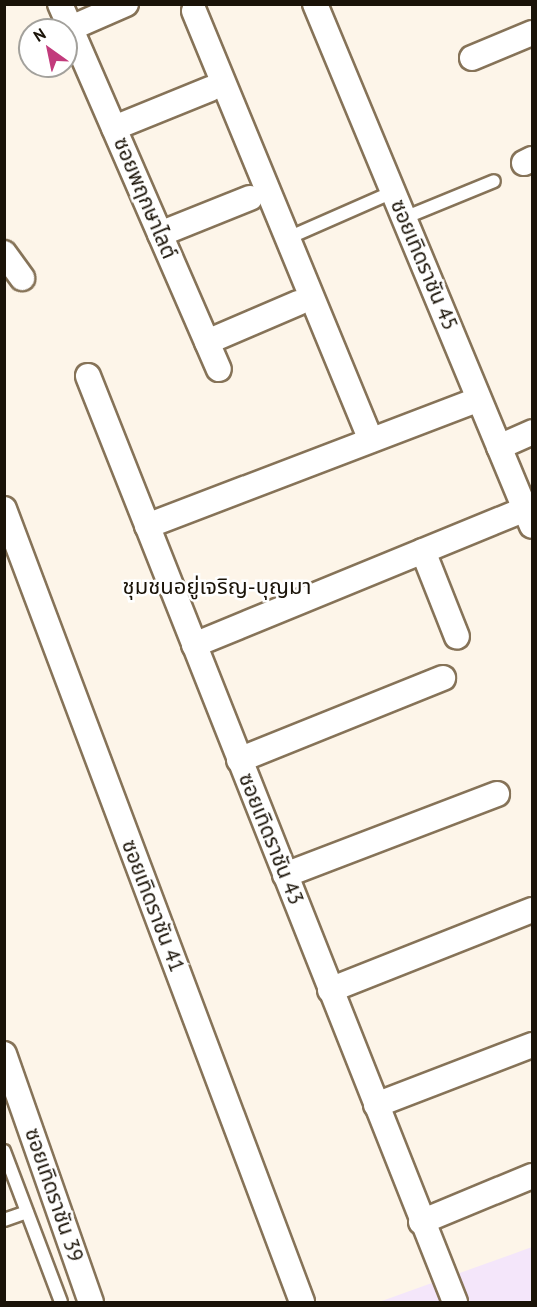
<!DOCTYPE html>
<meta charset="utf-8">
<style>
body{margin:0}
#map{position:relative;width:537px;height:1307px;overflow:hidden;background:#fdf5e9;font-family:"PT Sans","Noto Sans Thai",sans-serif}
div>[style]{position:absolute}
.commercial>*{inset:0;background:#f4e6fa}
.roads{filter:drop-shadow(2px 0 #867358) drop-shadow(-2px 0 #867358) drop-shadow(0 2px #867358) drop-shadow(0 -2px #867358)}
.service>*{height:12px;margin:-6px;padding:0 6px;transform-origin:6px;border-radius:6px;background:#fff}
.minor>*{height:24px;margin:-12px;padding:0 12px;transform-origin:12px;border-radius:12px;background:#fff}
span{translate:-50% -50%;white-space:nowrap;text-align:center;line-height:1.15;-webkit-text-stroke:5px #fff;paint-order:stroke}
.street-label{font-size:21px;color:#1a1308}
.neighbourhood-label{font-size:22px;color:#1a1308}
.frame{position:absolute;inset:0;border:6px solid #1a1308;pointer-events:none}
.north{position:absolute;left:18px;top:18px;width:60px;height:60px;box-sizing:border-box;background:#fff;border:2px solid #a3a19c;border-radius:50%;rotate:327deg;font-size:16px;font-weight:700;line-height:24px;text-align:center;color:#1a1308}
.north::after{content:'';display:block;margin:auto;width:21px;height:27px;background:#c23b7c;clip-path:polygon(50% 0,100% 100%,50% 72%,0 100%)}
</style>
<div id="map">
<div class="commercial">
<i style="clip-path:polygon(532px 1247px,532px 1302px,379px 1302px)"></i>
</div>
<div class="roads">
<div class="service">
<i style="left:404px;top:218px;width:97px;rotate:-22.3deg"></i>
<i style="left:288px;top:238px;width:115px;rotate:-23.7deg"></i>
<i style="left:4px;top:1151px;width:161px;rotate:69.3deg"></i>
<i style="left:4px;top:1220px;width:24px;rotate:-19deg"></i>
</div>
<div class="minor">
<i style="left:60px;top:4px;width:398px;rotate:66.5deg"></i>
<i style="left:315px;top:4px;width:565px;rotate:67.43deg"></i>
<i style="left:194px;top:11px;width:464px;rotate:67.6deg"></i>
<i style="left:71px;top:28px;width:60px;rotate:-23.6deg"></i>
<i style="left:472px;top:58px;width:65px;rotate:-22.6deg"></i>
<i style="left:114px;top:128px;width:104px;rotate:-22.1deg"></i>
<i style="left:524px;top:163px;width:9px;rotate:-27deg"></i>
<i style="left:160px;top:234px;width:97px;rotate:-21.8deg"></i>
<i style="left:4px;top:253px;width:31px;rotate:54deg"></i>
<i style="left:207px;top:342px;width:99px;rotate:-23.2deg"></i>
<i style="left:88px;top:376px;width:996px;rotate:68.38deg"></i>
<i style="left:499px;top:447px;width:36px;rotate:-24deg"></i>
<i style="left:4px;top:509px;width:847px;rotate:69.4deg"></i>
<i style="left:147px;top:526px;width:355px;rotate:-20.9deg"></i>
<i style="left:423px;top:551px;width:92px;rotate:68.4deg"></i>
<i style="left:194px;top:645px;width:358px;rotate:-22.3deg"></i>
<i style="left:239px;top:760px;width:220px;rotate:-21.9deg"></i>
<i style="left:285px;top:875px;width:227px;rotate:-20.9deg"></i>
<i style="left:330px;top:990px;width:217px;rotate:-21.6deg"></i>
<i style="left:4px;top:1054px;width:263px;rotate:70.7deg"></i>
<i style="left:376px;top:1105px;width:167px;rotate:-21deg"></i>
<i style="left:421px;top:1222px;width:120px;rotate:-22.5deg"></i>
</div>
</div>
<div class="street-label">
<span style="left:145px;top:198px;rotate:67deg">ซอยพฤกษาไลต์</span>
<span style="left:424px;top:265px;rotate:67deg">ซอยเทิดราชัน 45</span>
<span style="left:271px;top:839px;rotate:68deg">ซอยเทิดราชัน 43</span>
<span style="left:153px;top:906px;rotate:69deg">ซอยเทิดราชัน 41</span>
<span style="left:54px;top:1195px;rotate:71deg">ซอยเทิดราชัน 39</span>
</div>
<div class="neighbourhood-label">
<span style="left:217px;top:587px">ชุมชนอยู่เจริญ-บุญมา</span>
</div>
<div class="frame"></div>
<div class="north">N</div>
</div>
